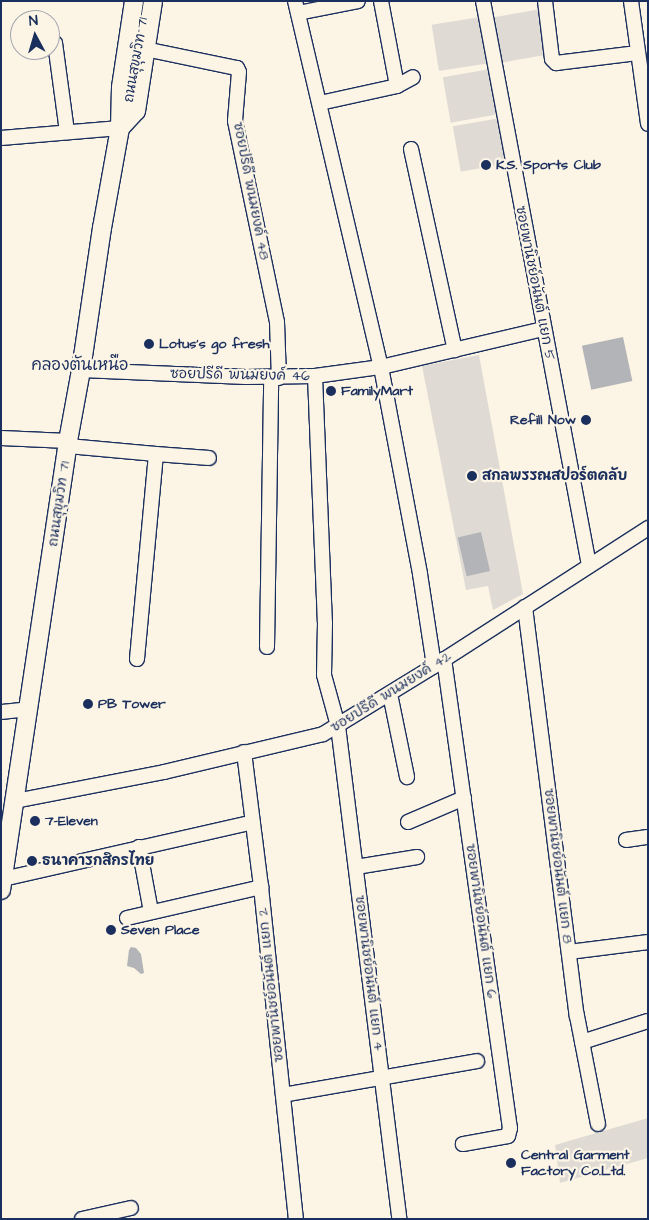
<!DOCTYPE html>
<meta charset="utf-8">
<style>
body{margin:0}
#map{position:relative;width:649px;height:1220px;overflow:hidden;background:#fcf5e5;font-family:"Architects Daughter","Playpen Sans Thai",sans-serif}
div>[style]{position:absolute}
.green>*{inset:0;background:#dfdbd4;transform-origin:0 0}
.water>*{inset:0;background:#b2b4b8;transform-origin:0 0}
.roads{filter:drop-shadow(1px 0 #1b2f5e) drop-shadow(-1px 0 #1b2f5e) drop-shadow(0 1px #1b2f5e) drop-shadow(0 -1px #1b2f5e)}
.minor>*{height:14px;margin:-7px;padding:0 7px;transform-origin:7px;border-radius:7px;background:#fcf5e5}
.major>*{height:18px;margin:-9px;padding:0 9px;transform-origin:9px;border-radius:9px;background:#fcf5e5}
.dots>*{width:14px;height:14px;translate:-50% -50%;box-sizing:border-box;border:2px solid #fcf5e5;border-radius:50%}
span{translate:-50% -50%;white-space:nowrap;text-align:center;line-height:1.15;-webkit-text-stroke:4.5px #fcf5e5;paint-order:stroke}
.street-label{font-size:14px;color:#1b2f5e}
.poi-label{font-size:14px;color:#1b2f5e;font-weight:700}
.left{translate:0 -50%;text-align:left}
.right{translate:-100% -50%;text-align:right}
.quarter-label{font-size:16px;color:#1b2f5e}
.frame{position:absolute;inset:0;border:2px solid #1b2f5e;pointer-events:none}
.north{position:absolute;left:10px;top:10px;width:50px;height:50px;box-sizing:border-box;background:#fcf5e5;border:1px solid #a2a6af;border-radius:50%;rotate:354deg;font-size:14px;font-weight:700;line-height:20px;text-align:center;color:#1b2f5e}
.north::after{content:'';display:block;margin:auto;width:18px;height:22px;background:#1b2f5e;clip-path:polygon(50% 0,100% 100%,50% 72%,0 100%)}
</style>
<div id="map">
<div class="green">
<i style="left:541px;top:9px;width:46px;height:48px;rotate:80deg"></i>
<i style="left:480px;top:17px;width:47px;height:49px;rotate:81deg"></i>
<i style="left:490px;top:69px;width:46px;height:48px;rotate:80deg"></i>
<i style="left:500px;top:118px;width:46px;height:48px;rotate:80deg"></i>
<i style="clip-path:polygon(479px 355px,523px 594px,493px 610px,488px 586px,466px 590px,422px 366px)"></i>
<i style="clip-path:polygon(648px 1118px,648px 1158px,560px 1183px,555px 1145px)"></i>
</div>
<div class="water">
<i style="left:623px;top:337px;width:45px;height:42px;rotate:78deg"></i>
<i style="left:481px;top:532px;width:40px;height:24px;rotate:77deg"></i>
<i style="clip-path:polygon(131px 947px,136px 948px,141px 954px,144px 973px,141px 974px,134px 968px,127px 966px,129px 950px)"></i>
</div>
<div class="roads">
<div class="minor">
<i style="left:295px;top:1px;width:376px;rotate:76.8deg"></i>
<i style="left:381px;top:367px;width:211px;rotate:79.3deg"></i>
<i style="left:420px;top:574px;width:93px;rotate:81.3deg"></i>
<i style="left:381px;top:1px;width:86px;rotate:79.3deg"></i>
<i style="left:483px;top:1px;width:574px;rotate:79.36deg"></i>
<i style="left:545px;top:1px;width:58px;rotate:83.1deg"></i>
<i style="left:552px;top:59px;width:6px;rotate:45deg"></i>
<i style="left:556px;top:63px;width:82px;rotate:-7deg"></i>
<i style="left:631px;top:1px;width:124px;rotate:82.1deg"></i>
<i style="left:298px;top:13px;width:61px;rotate:-11.3deg"></i>
<i style="left:55px;top:43px;width:90px;rotate:82.3deg"></i>
<i style="left:145px;top:49px;width:94px;rotate:11.7deg"></i>
<i style="left:237px;top:68px;width:4px;rotate:63deg"></i>
<i style="left:239px;top:72px;width:49px;rotate:94.7deg"></i>
<i style="left:235px;top:121px;width:205px;rotate:78.2deg"></i>
<i style="left:277px;top:322px;width:56px;rotate:88deg"></i>
<i style="left:320px;top:103px;width:79px;rotate:-12.4deg"></i>
<i style="left:397px;top:86px;width:18px;rotate:-29deg"></i>
<i style="left:1px;top:138px;width:119px;rotate:-4.8deg"></i>
<i style="left:411px;top:149px;width:206px;rotate:77.7deg"></i>
<i style="left:81px;top:370px;width:165px;rotate:2.4deg"></i>
<i style="left:246px;top:377px;width:69px;rotate:-0.8deg"></i>
<i style="left:315px;top:376px;width:67px;rotate:-7.8deg"></i>
<i style="left:381px;top:367px;width:166px;rotate:-13.2deg"></i>
<i style="left:315px;top:376px;width:247px;rotate:87.7deg"></i>
<i style="left:325px;top:623px;width:52px;rotate:91.1deg"></i>
<i style="left:324px;top:675px;width:53px;rotate:74.6deg"></i>
<i style="left:338px;top:726px;width:497px;rotate:82.9deg"></i>
<i style="left:1px;top:438px;width:67px;rotate:2.6deg"></i>
<i style="left:68px;top:446px;width:88px;rotate:5.2deg"></i>
<i style="left:156px;top:454px;width:206px;rotate:95.3deg"></i>
<i style="left:156px;top:454px;width:53px;rotate:4.3deg"></i>
<i style="left:525px;top:607px;width:412px;rotate:82.8deg"></i>
<i style="left:577px;top:1016px;width:110px;rotate:79deg"></i>
<i style="left:267px;top:647px;width:269px;rotate:-89.1deg"></i>
<i style="left:444px;top:659px;width:474px;rotate:82deg"></i>
<i style="left:510px;top:1128px;width:8px;rotate:104deg"></i>
<i style="left:508px;top:1136px;width:46px;rotate:169.9deg"></i>
<i style="left:390px;top:694px;width:85px;rotate:78.4deg"></i>
<i style="left:1px;top:712px;width:28px;rotate:-6deg"></i>
<i style="left:244px;top:752px;width:136px;rotate:82.8deg"></i>
<i style="left:261px;top:887px;width:334px;rotate:84deg"></i>
<i style="left:15px;top:801px;width:152px;rotate:-11deg"></i>
<i style="left:164px;top:772px;width:163px;rotate:-13.4deg"></i>
<i style="left:323px;top:734px;width:130px;rotate:-31.5deg"></i>
<i style="left:434px;top:666px;width:255px;rotate:-32.8deg"></i>
<i style="left:408px;top:822px;width:61px;rotate:-23.2deg"></i>
<i style="left:626px;top:840px;width:22px;rotate:-8deg"></i>
<i style="left:139px;top:847px;width:66px;rotate:79.5deg"></i>
<i style="left:356px;top:867px;width:62px;rotate:-9.3deg"></i>
<i style="left:3px;top:879px;width:256px;rotate:-12.8deg"></i>
<i style="left:127px;top:918px;width:138px;rotate:-13deg"></i>
<i style="left:569px;top:952px;width:80px;rotate:-7.2deg"></i>
<i style="left:582px;top:1042px;width:69px;rotate:-17.7deg"></i>
<i style="left:283px;top:1095px;width:197px;rotate:-9.9deg"></i>
<i style="left:82px;top:1219px;width:50px;rotate:-12.7deg"></i>
</div>
<div class="major">
<i style="left:120px;top:128px;width:23px;rotate:-47deg"></i>
<i style="left:136px;top:111px;width:111px;rotate:-81.2deg"></i>
<i style="left:1px;top:890px;width:454px;rotate:-81.5deg"></i>
<i style="left:68px;top:441px;width:72px;rotate:-79.6deg"></i>
<i style="left:81px;top:370px;width:144px;rotate:-81.6deg"></i>
<i style="left:102px;top:228px;width:102px;rotate:-79.8deg"></i>
<i style="left:120px;top:128px;width:41px;rotate:-88.6deg"></i>
<i style="left:121px;top:87px;width:87px;rotate:-81.4deg"></i>
</div>
</div>
<div class="dots">
<i style="left:486px;top:165px;background:#1b2f5e"></i>
<i style="left:149px;top:344px;background:#1b2f5e"></i>
<i style="left:331px;top:391px;background:#1b2f5e"></i>
<i style="left:586px;top:420px;background:#1b2f5e"></i>
<i style="left:472px;top:476px;background:#1b2f5e"></i>
<i style="left:88px;top:704px;background:#1b2f5e"></i>
<i style="left:35px;top:821px;background:#1b2f5e"></i>
<i style="left:32px;top:861px;background:#1b2f5e"></i>
<i style="left:111px;top:930px;background:#1b2f5e"></i>
<i style="left:511px;top:1163px;background:#1b2f5e"></i>
</div>
<div class="street-label">
<span style="left:136px;top:60px;rotate:-80deg">ถนนสุขุมวิท 71</span>
<span style="left:251px;top:191px;rotate:79deg">ซอยปรีดี พนมยงค์ 48</span>
<span style="left:535px;top:283px;rotate:79deg">ซอยพานิชย์อนันต์ แยก 5</span>
<span style="left:240px;top:375px;rotate:1deg">ซอยปรีดี พนมยงค์ 46</span>
<span style="left:59px;top:504px;rotate:-82deg">ถนนสุขุมวิท 71</span>
<span style="left:391px;top:692px;rotate:-32deg">ซอยปรีดี พนมยงค์ 42</span>
<span style="left:558px;top:866px;rotate:83deg">ซอยพานิชย์อนันต์ แยก 8</span>
<span style="left:481px;top:921px;rotate:82deg">ซอยพานิชย์อนันต์ แยก 6</span>
<span style="left:369px;top:973px;rotate:83deg">ซอยพานิชย์อนันต์ แยก 4</span>
<span style="left:271px;top:985px;rotate:-96deg">ซอยพานิชย์อนันต์ แยก 2</span>
</div>
<div class="poi-label">
<span class="left" style="left:496px;top:165px">K.S. Sports Club</span>
<span class="left" style="left:159px;top:344px">Lotus's go fresh</span>
<span class="left" style="left:341px;top:391px">FamilyMart</span>
<span class="right" style="left:576px;top:420px">Refill Now</span>
<span class="left" style="left:482px;top:476px">สกลพรรณสปอร์ตคลับ</span>
<span class="left" style="left:98px;top:704px">PB Tower</span>
<span class="left" style="left:45px;top:821px">7-Eleven</span>
<span class="left" style="left:42px;top:861px">ธนาคารกสิกรไทย</span>
<span class="left" style="left:121px;top:930px">Seven Place</span>
<span class="left" style="left:521px;top:1163px">Central Garment<br>Factory Co.Ltd.</span>
</div>
<div class="quarter-label">
<span style="left:80px;top:365px">คลองตันเหนือ</span>
</div>
<div class="frame"></div>
<div class="north">N</div>
</div>
